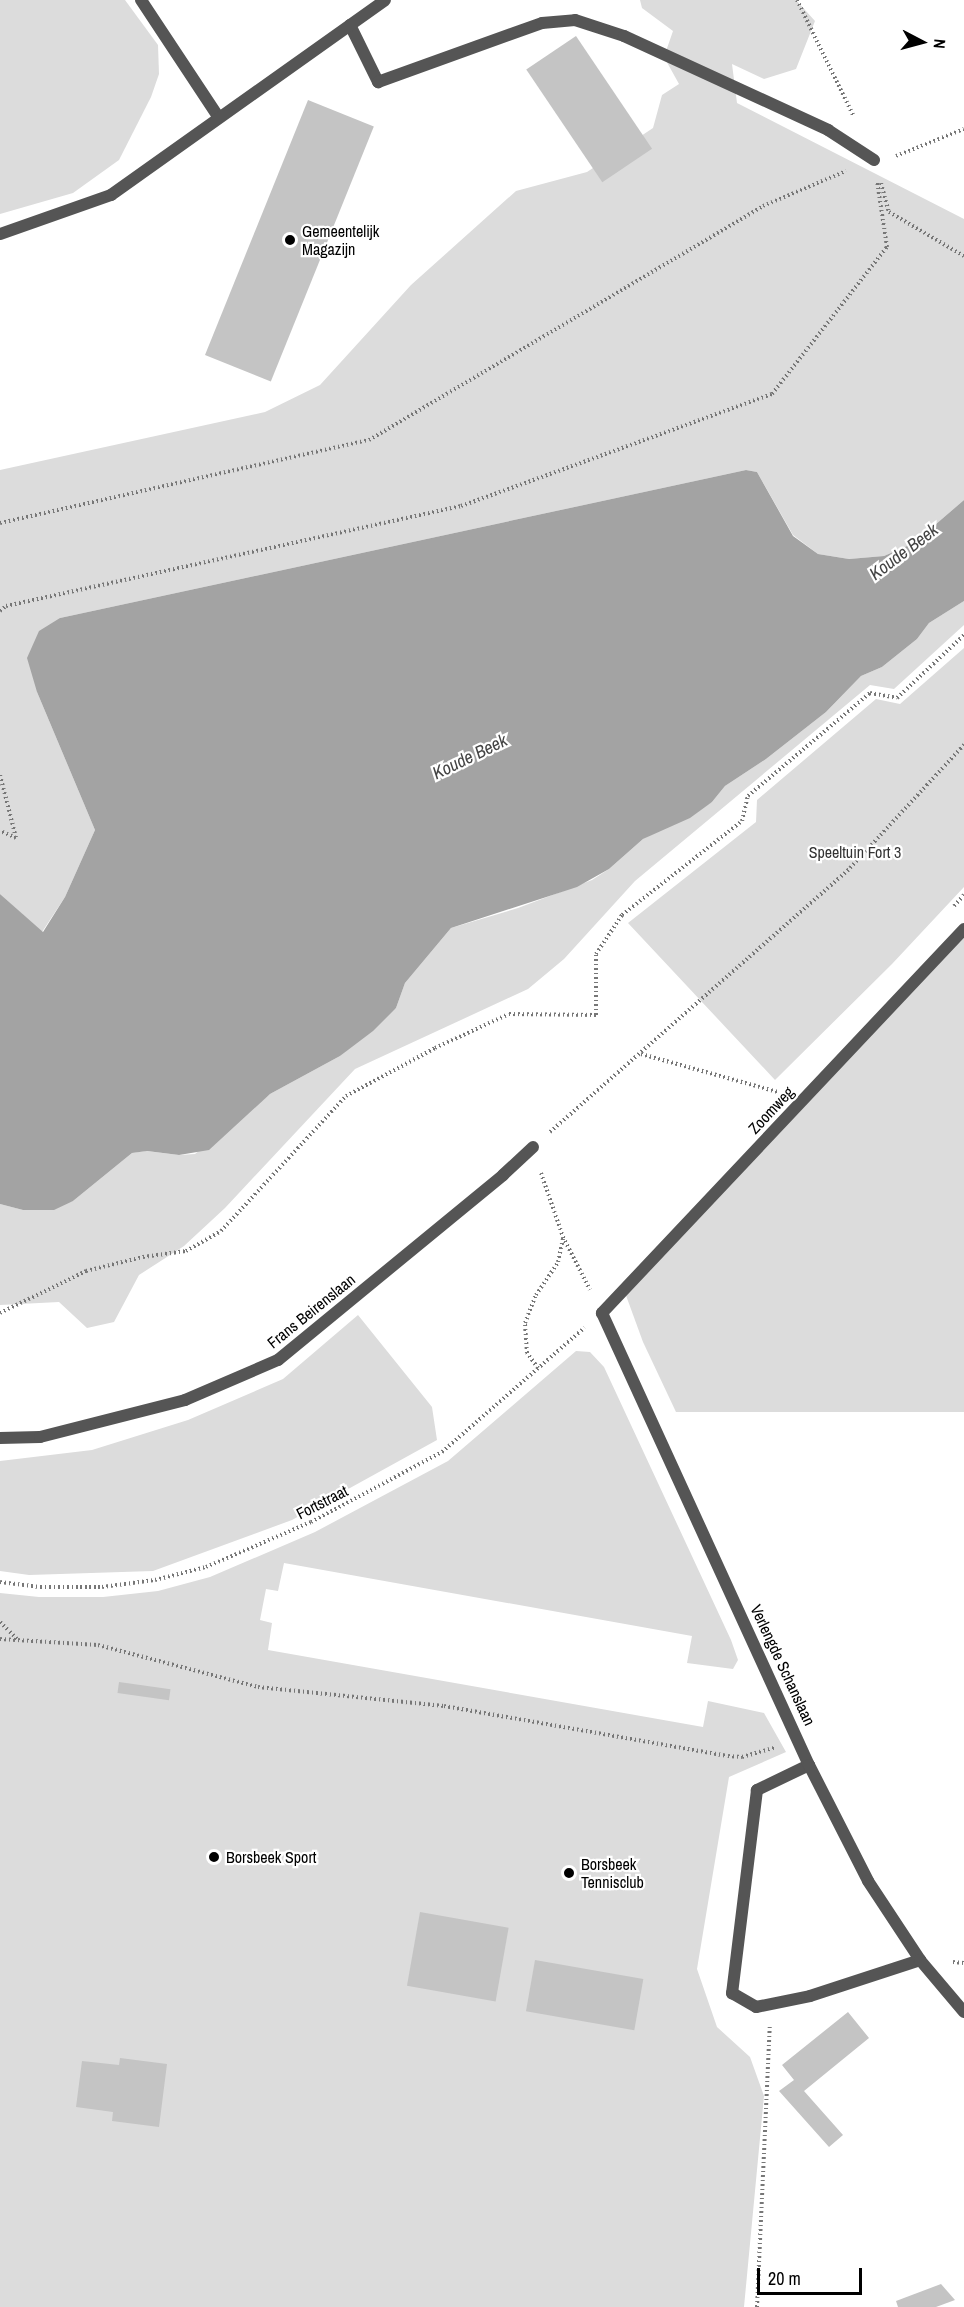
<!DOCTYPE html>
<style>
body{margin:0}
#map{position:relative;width:964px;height:2307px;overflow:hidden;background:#fff;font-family:"Archivo Narrow",sans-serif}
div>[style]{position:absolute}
.green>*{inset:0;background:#dcdcdc}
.water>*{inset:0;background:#a3a3a3}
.building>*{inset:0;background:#c4c4c4;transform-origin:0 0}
.path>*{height:4px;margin-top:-2px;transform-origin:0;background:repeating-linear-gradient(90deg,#777 0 1.5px,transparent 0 4.5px)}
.lane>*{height:12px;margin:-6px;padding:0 6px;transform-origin:6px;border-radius:6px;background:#555}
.street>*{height:12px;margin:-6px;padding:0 6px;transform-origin:6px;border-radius:6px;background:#555}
.dots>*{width:16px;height:16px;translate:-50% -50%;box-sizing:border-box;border:3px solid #fff;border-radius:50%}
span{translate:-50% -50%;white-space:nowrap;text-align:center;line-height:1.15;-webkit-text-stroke:4.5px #fff;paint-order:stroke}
.poi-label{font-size:16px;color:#000}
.left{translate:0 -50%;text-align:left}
.park-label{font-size:16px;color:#333}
.street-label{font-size:16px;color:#000}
.water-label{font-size:18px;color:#444;font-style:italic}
.north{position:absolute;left:892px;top:12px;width:60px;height:60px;-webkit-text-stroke:4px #fff;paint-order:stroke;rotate:96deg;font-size:16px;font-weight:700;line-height:24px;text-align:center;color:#000}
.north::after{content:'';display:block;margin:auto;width:21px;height:27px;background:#000;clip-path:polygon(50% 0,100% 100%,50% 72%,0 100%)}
.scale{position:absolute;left:757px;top:2268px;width:105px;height:27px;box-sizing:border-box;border:3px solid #000;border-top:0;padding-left:8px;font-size:18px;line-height:21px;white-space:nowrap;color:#000;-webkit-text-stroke:4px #fff;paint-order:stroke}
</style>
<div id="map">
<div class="green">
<i style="clip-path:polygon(0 0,125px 0,158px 45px,159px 74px,151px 97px,119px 160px,73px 193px,0 214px)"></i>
<i style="clip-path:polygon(640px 0,796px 0,815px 21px,796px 69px,764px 79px,732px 64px,737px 103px,964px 219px,964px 500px,914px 543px,884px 556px,849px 559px,818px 554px,793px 535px,757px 472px,746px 470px,60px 618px,37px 692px,95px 830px,65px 897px,42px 932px,0 894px,0 470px,265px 412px,320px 385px,411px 285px,516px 191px,587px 172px,653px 128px,662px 95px,679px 84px,664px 57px,673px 31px,642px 8px)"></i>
<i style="clip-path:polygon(964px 601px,964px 625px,894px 689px,870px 685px,635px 881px,564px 959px,528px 989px,355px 1069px,225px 1208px,184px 1246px,139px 1275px,114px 1322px,87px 1328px,59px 1302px,0 1305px,0 1204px,23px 1210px,73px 1201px,132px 1153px,146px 1151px,179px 1155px,195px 1154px,270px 1094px,340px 1056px,396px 1008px,405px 983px,451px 928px,518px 908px,592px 880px,609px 869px,643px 839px,712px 802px,725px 786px,766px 759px,826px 712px,861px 676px,882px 667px,917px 639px,929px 623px)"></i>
<i style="clip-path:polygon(964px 648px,964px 887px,892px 964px,775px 1080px,628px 923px,756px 822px,757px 800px,876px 699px,900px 704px)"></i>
<i style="clip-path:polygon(964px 929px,964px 1412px,676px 1412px,643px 1342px,624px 1290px)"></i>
<i style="clip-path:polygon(358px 1315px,432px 1407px,437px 1440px,292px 1520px,153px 1571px,29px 1575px,0 1571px,0 1461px,92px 1450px,188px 1420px,283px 1379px)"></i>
<i style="clip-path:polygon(576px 1351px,590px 1352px,604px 1367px,731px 1640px,738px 1660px,733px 1669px,687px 1663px,692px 1636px,284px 1563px,278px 1591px,266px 1589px,260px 1620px,272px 1623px,268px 1650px,703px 1727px,708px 1701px,764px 1713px,786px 1752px,729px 1777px,697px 1969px,717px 2027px,750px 2057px,764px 2096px,744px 2307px,0 2307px,0 1593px,39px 1597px,103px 1597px,158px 1591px,210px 1577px,315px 1532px,448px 1461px)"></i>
</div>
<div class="water">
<i style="clip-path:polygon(746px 470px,757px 472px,793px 536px,818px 554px,849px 559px,884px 556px,914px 543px,964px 500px,964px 601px,929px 623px,917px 639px,882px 667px,861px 676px,826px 712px,766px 759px,725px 786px,712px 802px,690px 818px,643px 839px,609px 869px,577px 887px,451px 928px,405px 983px,396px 1008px,373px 1031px,340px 1056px,270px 1094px,209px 1150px,179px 1155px,147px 1151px,132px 1153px,73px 1201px,54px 1210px,23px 1210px,0 1204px,0 894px,43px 932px,65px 897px,95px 830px,37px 692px,27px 658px,39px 631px,60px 618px)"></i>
</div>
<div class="building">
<i style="left:576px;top:36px;width:136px;height:60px;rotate:56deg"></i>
<i style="left:308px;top:100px;width:71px;height:275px;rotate:22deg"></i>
<i style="left:119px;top:1682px;width:52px;height:11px;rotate:8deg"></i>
<i style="left:420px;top:1912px;width:90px;height:75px;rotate:10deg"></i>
<i style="left:535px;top:1960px;width:110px;height:52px;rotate:10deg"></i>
<i style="clip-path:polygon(848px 2012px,869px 2038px,804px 2091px,843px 2135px,829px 2147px,779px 2091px,794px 2080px,782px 2065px)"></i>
<i style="clip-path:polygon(120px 2058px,167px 2064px,159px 2127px,112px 2121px,113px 2112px,76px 2107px,82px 2061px,119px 2065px)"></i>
<i style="clip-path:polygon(941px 2284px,955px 2300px,936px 2307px,898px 2307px,896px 2301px)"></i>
</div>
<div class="path">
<i style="left:797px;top:0;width:128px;rotate:64deg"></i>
<i style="left:896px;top:156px;width:73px;rotate:-21.7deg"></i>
<i style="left:881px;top:183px;width:30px;rotate:75deg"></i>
<i style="left:889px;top:212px;width:87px;rotate:30.4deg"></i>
<i style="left:0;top:523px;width:378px;rotate:-12.7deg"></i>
<i style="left:369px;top:440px;width:458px;rotate:-30.7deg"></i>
<i style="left:763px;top:206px;width:90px;rotate:-22.9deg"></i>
<i style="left:0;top:611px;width:8px;rotate:-40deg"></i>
<i style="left:6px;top:606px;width:466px;rotate:-12.4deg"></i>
<i style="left:461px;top:506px;width:331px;rotate:-19.8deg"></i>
<i style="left:772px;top:394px;width:187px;rotate:-52deg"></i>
<i style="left:887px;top:247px;width:67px;rotate:-98.6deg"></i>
<i style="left:0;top:775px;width:65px;rotate:75.7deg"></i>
<i style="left:16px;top:838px;width:17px;rotate:-156deg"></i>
<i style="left:954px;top:906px;width:15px;rotate:-48deg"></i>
<i style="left:641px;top:1054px;width:142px;rotate:15.5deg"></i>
<i style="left:550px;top:1132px;width:400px;rotate:-41.3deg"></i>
<i style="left:850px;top:868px;width:168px;rotate:-47.2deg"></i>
<i style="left:541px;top:1173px;width:68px;rotate:71deg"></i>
<i style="left:563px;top:1237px;width:59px;rotate:63deg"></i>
<i style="left:0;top:1313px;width:96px;rotate:-26deg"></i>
<i style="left:86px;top:1271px;width:59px;rotate:-13.8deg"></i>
<i style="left:143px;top:1257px;width:43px;rotate:-7.9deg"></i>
<i style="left:186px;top:1251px;width:40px;rotate:-29.7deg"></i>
<i style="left:221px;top:1231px;width:184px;rotate:-47.2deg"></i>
<i style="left:346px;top:1096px;width:101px;rotate:-28.3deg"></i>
<i style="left:435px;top:1048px;width:81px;rotate:-24.7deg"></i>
<i style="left:509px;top:1014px;width:87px;rotate:0.7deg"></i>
<i style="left:596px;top:1015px;width:61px;rotate:-90deg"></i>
<i style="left:596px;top:954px;width:47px;rotate:-56.3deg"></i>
<i style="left:622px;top:915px;width:152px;rotate:-38.1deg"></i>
<i style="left:742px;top:821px;width:26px;rotate:-77deg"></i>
<i style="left:748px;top:796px;width:160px;rotate:-40.2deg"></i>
<i style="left:870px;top:693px;width:27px;rotate:10deg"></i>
<i style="left:897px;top:698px;width:92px;rotate:-43.2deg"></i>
<i style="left:538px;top:1368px;width:19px;rotate:-126deg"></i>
<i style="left:527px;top:1353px;width:30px;rotate:-94deg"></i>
<i style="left:525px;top:1323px;width:30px;rotate:-69deg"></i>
<i style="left:536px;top:1295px;width:40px;rotate:-56deg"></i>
<i style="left:558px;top:1262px;width:25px;rotate:-78deg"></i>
<i style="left:0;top:1582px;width:40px;rotate:7.1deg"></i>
<i style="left:40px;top:1587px;width:62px"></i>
<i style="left:102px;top:1587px;width:53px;rotate:-7.5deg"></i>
<i style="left:155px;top:1580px;width:53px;rotate:-14.3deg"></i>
<i style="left:206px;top:1567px;width:114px;rotate:-23.2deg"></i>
<i style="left:311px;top:1522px;width:149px;rotate:-28.1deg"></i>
<i style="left:442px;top:1452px;width:189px;rotate:-41.1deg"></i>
<i style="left:0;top:1622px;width:25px;rotate:45deg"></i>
<i style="left:0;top:1639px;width:98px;rotate:3.5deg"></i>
<i style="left:98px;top:1645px;width:165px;rotate:14.7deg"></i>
<i style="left:258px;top:1687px;width:187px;rotate:5.8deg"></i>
<i style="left:444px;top:1706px;width:288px;rotate:10deg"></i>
<i style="left:728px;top:1756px;width:14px;rotate:4deg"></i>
<i style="left:742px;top:1757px;width:35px;rotate:-16deg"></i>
<i style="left:953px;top:1962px;width:11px;rotate:5deg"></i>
<i style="left:757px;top:2307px;width:281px;rotate:-87.4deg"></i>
</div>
<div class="lane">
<i style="left:141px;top:0;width:141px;rotate:56.5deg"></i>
<i style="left:350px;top:25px;width:64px;rotate:63.8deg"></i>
<i style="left:378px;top:82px;width:174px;rotate:-19.8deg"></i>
<i style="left:542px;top:23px;width:33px;rotate:-5deg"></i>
<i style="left:575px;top:20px;width:52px;rotate:18.1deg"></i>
<i style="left:624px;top:36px;width:225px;rotate:24.7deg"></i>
<i style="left:828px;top:130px;width:55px;rotate:33.1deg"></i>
<i style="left:0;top:234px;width:118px;rotate:-19.4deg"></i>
<i style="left:111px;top:195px;width:336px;rotate:-35.4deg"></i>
<i style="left:0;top:1438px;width:40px;rotate:-1.4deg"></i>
<i style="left:40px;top:1437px;width:150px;rotate:-14.3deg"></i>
<i style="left:185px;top:1400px;width:101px;rotate:-23.3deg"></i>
<i style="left:278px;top:1360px;width:291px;rotate:-39.4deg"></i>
<i style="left:503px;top:1175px;width:41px;rotate:-43deg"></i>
<i style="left:809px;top:1765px;width:58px;rotate:154.3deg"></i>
<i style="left:757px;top:1790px;width:205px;rotate:97deg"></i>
<i style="left:732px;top:1993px;width:28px;rotate:30deg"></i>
<i style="left:756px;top:2007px;width:55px;rotate:-11.5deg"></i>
<i style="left:810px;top:1996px;width:116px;rotate:-18.1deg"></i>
</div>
<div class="street">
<i style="left:964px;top:929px;width:528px;rotate:133.31deg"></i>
<i style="left:602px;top:1313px;width:497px;rotate:65.4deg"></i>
<i style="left:809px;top:1765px;width:130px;rotate:63deg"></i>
<i style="left:868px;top:1881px;width:95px;rotate:56.6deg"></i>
<i style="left:920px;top:1960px;width:68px;rotate:49.8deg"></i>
</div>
<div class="dots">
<i style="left:290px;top:240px;background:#000"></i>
<i style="left:214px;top:1857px;background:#000"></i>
<i style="left:569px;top:1873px;background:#000"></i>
</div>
<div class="poi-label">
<span class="left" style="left:302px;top:240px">Gemeentelijk<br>Magazijn</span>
<span class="left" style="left:226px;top:1857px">Borsbeek Sport</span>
<span class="left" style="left:581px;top:1873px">Borsbeek<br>Tennisclub</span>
</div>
<div class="park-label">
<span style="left:855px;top:852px">Speeltuin Fort 3</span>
</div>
<div class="street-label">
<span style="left:771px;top:1110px;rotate:-47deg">Zoomweg</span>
<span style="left:311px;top:1311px;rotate:-39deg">Frans Beirenslaan</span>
<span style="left:322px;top:1502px;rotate:-27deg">Fortstraat</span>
<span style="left:783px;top:1665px;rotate:65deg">Verlengde Schanslaan</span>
</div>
<div class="water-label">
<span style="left:904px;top:552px;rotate:-37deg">Koude Beek</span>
<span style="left:470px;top:757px;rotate:-26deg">Koude Beek</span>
</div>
<div class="north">N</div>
<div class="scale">20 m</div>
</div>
